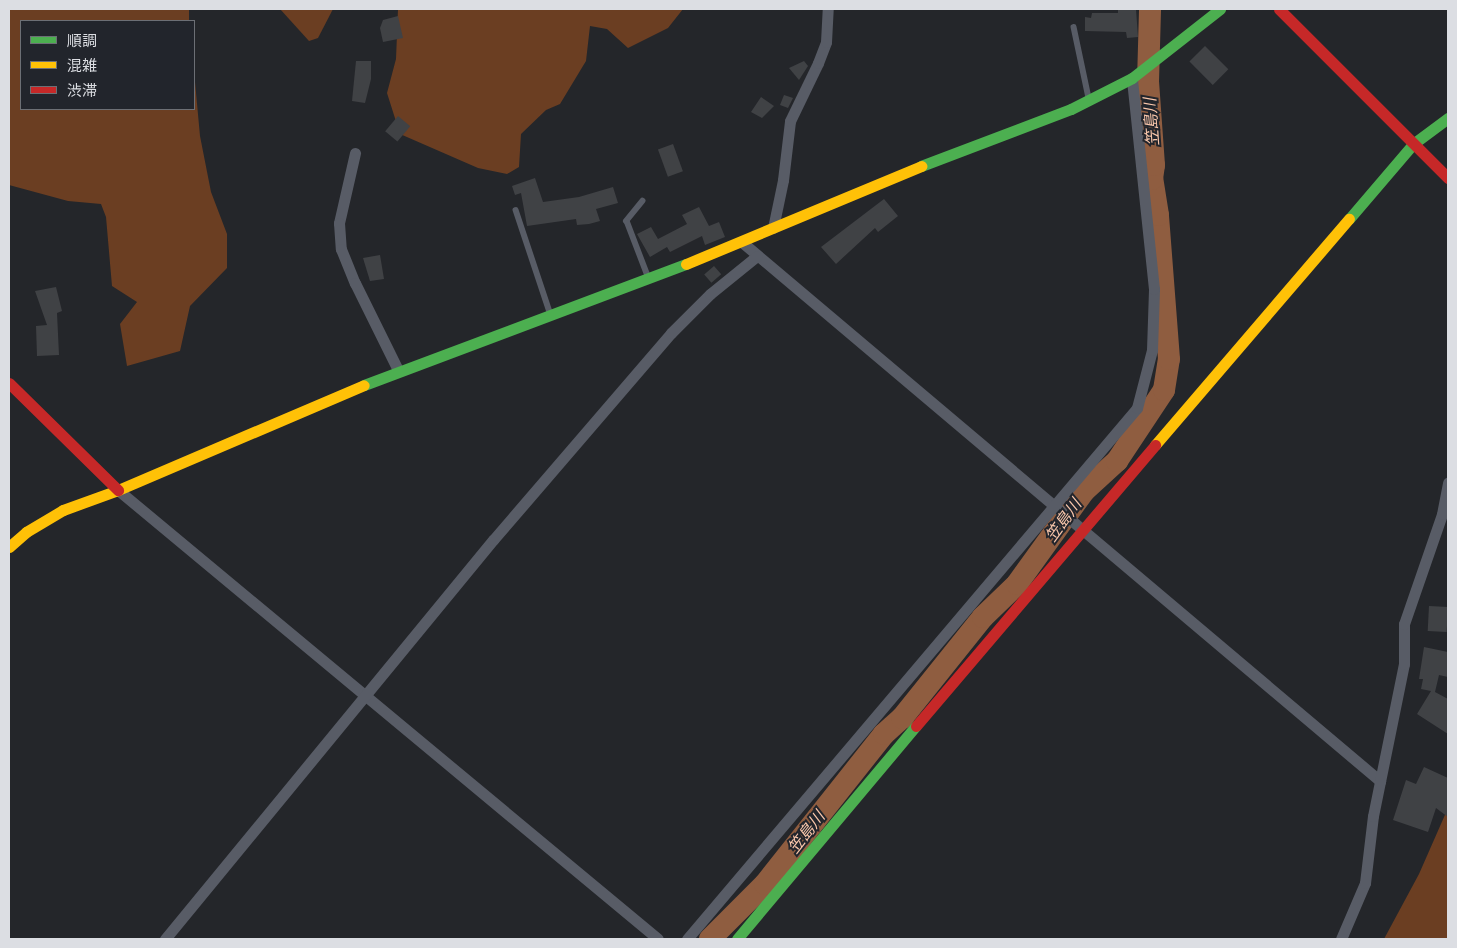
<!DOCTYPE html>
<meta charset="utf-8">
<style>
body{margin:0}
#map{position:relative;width:1457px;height:948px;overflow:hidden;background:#24262a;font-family:"Exo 2","Noto Sans JP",sans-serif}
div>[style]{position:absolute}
.forest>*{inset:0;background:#6b3e22}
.river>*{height:22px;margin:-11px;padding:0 11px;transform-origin:11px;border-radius:11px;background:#8f5d40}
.building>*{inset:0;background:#404245;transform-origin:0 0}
.lane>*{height:5.5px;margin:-2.75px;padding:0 2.75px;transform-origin:2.75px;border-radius:2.75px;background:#585c66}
.street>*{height:11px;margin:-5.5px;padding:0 5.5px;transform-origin:5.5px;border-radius:5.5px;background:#585c66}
.fast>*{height:11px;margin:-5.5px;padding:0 5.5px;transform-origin:5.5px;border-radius:5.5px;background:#4caf50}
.slow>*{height:11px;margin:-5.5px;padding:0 5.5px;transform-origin:5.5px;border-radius:5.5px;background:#ffc107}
.jam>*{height:11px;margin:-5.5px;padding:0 5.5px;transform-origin:5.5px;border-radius:5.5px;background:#c62828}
span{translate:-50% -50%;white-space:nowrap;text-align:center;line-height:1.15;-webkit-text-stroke:4px #22252c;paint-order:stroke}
.water-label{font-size:16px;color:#fac7ab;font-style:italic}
.frame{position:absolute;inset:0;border:10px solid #dcdee3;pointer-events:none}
.legend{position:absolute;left:20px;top:20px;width:175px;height:90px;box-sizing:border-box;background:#22252c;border:1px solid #6c6f75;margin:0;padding:6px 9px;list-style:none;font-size:15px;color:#dcdee3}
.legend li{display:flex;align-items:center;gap:10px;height:25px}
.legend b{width:25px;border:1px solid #6c6f75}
</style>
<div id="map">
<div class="forest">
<i style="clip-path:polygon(9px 9px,189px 9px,189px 21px,21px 21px,21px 109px,194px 109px,194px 71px,200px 136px,211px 192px,227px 234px,227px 268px,190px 306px,180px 351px,127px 366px,120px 324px,137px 302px,112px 286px,106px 217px,101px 204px,68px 201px,9px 185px)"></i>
<i style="clip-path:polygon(280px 9px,333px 9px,318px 38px,309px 41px)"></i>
<i style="clip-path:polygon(398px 9px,683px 9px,668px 28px,628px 48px,607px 29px,590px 26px,586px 61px,560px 104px,546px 110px,521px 134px,519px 167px,507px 174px,478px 168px,400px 134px,387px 93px,396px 59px)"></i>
<i style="clip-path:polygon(1448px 808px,1448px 939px,1384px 939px,1419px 874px)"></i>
</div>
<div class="river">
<i style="left:710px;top:939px;width:78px;rotate:-45deg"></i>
<i style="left:765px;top:884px;width:191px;rotate:-51.6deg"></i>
<i style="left:884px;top:734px;width:24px;rotate:-42deg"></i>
<i style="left:902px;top:718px;width:129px;rotate:-51.3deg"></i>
<i style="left:983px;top:617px;width:47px;rotate:-44.1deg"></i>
<i style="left:1017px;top:584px;width:115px;rotate:-54.2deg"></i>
<i style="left:1084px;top:491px;width:45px;rotate:-42.3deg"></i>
<i style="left:1117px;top:461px;width:85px;rotate:-56.5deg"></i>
<i style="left:1164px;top:390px;width:31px;rotate:-81deg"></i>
<i style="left:1169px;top:359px;width:144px;rotate:-94.4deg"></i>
<i style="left:1158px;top:215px;width:36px;rotate:-99deg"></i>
<i style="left:1152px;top:179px;width:14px;rotate:-82deg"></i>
<i style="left:1154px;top:165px;width:83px;rotate:-94.1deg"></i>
<i style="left:1148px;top:82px;width:73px;rotate:-88.4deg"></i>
</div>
<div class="building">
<i style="clip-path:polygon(1118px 9px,1136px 9px,1138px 37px,1127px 38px,1126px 32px,1085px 31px,1085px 17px,1091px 18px,1092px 13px,1118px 13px)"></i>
<i style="clip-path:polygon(398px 16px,403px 38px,383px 42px,380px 28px,383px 20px)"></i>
<i style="left:1205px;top:46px;width:33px;height:22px;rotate:45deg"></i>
<i style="clip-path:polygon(356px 61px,371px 61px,371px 79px,365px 103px,352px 101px)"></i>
<i style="clip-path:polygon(804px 61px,808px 66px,799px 80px,789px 68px)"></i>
<i style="clip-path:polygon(784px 95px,793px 98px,788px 108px,780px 105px)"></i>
<i style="clip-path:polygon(761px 97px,774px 106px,762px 118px,751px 112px)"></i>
<i style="left:398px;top:116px;width:16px;height:20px;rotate:40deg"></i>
<i style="left:673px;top:144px;width:29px;height:16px;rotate:70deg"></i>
<i style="clip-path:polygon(535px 178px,543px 202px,579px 197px,613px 187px,618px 203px,596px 209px,600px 221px,589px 224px,577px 225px,576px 219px,527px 226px,521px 193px,515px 195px,512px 186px)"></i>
<i style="clip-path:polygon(884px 199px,898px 216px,878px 232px,875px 228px,836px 264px,821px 247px)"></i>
<i style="clip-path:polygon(699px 207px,709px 226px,719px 222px,725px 237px,705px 245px,702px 236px,670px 252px,667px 247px,650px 257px,637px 234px,651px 227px,658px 239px,687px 224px,682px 215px)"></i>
<i style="clip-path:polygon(380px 255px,384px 279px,370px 281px,363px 258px)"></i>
<i style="left:714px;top:266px;width:11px;height:13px;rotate:49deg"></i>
<i style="clip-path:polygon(56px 287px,62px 311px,57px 313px,59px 355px,37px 356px,36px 326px,47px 325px,35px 291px)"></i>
<i style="left:1429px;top:606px;width:19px;height:25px;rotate:3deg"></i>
<i style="clip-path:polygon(1424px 647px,1448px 652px,1448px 677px,1439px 675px,1435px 692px,1448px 699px,1448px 734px,1417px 714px,1431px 691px,1421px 689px,1423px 679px,1419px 679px)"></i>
<i style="clip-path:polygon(1424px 767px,1448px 778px,1448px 817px,1436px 808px,1428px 832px,1393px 820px,1406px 780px,1416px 784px)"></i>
</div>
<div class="lane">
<i style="left:1074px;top:27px;width:73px;rotate:78.1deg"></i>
<i style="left:643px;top:201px;width:26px;rotate:129deg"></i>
<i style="left:627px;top:221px;width:59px;rotate:69.1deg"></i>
<i style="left:516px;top:210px;width:108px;rotate:71.6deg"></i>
</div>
<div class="street">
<i style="left:355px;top:153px;width:72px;rotate:102.9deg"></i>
<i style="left:339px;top:223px;width:26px;rotate:86deg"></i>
<i style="left:341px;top:249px;width:37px;rotate:68deg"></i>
<i style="left:355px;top:283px;width:97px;rotate:63.7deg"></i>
<i style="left:773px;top:228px;width:49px;rotate:-78.2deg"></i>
<i style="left:783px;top:180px;width:59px;rotate:-83.2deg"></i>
<i style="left:790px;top:121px;width:64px;rotate:-64.2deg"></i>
<i style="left:818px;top:63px;width:22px;rotate:-69deg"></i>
<i style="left:826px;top:42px;width:33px;rotate:-87deg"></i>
<i style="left:743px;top:243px;width:834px;rotate:40.18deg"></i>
<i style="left:118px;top:490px;width:702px;rotate:39.74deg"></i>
<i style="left:165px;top:939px;width:517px;rotate:-50.58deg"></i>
<i style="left:493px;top:540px;width:273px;rotate:-49.3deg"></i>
<i style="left:671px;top:333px;width:55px;rotate:-45deg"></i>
<i style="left:710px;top:294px;width:60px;rotate:-39deg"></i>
<i style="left:687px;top:939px;width:696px;rotate:-49.72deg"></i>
<i style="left:1137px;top:408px;width:60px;rotate:-75.5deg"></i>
<i style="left:1152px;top:350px;width:61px;rotate:-88.1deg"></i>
<i style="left:1154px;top:289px;width:212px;rotate:-96deg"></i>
<i style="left:1341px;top:939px;width:61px;rotate:-66.8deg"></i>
<i style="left:1365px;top:883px;width:67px;rotate:-83.2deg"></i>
<i style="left:1373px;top:816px;width:155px;rotate:-78.5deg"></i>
<i style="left:1404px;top:664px;width:40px;rotate:-90deg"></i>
<i style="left:1404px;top:624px;width:116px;rotate:-70.9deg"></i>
<i style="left:1442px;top:514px;width:32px;rotate:-79deg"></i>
</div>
<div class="fast">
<i style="left:921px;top:166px;width:160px;rotate:-20.8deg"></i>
<i style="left:1071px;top:109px;width:68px;rotate:-26.9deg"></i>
<i style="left:1132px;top:78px;width:112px;rotate:-38.1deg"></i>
<i style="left:1349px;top:219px;width:99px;rotate:-49.5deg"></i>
<i style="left:1413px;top:144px;width:44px;rotate:-36.6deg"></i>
<i style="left:364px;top:385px;width:344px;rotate:-20.6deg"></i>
<i style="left:737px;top:939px;width:278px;rotate:-50deg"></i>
</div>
<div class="slow">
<i style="left:686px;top:264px;width:255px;rotate:-22.6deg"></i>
<i style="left:1155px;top:445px;width:298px;rotate:-49.4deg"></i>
<i style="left:9px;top:547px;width:23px;rotate:-41deg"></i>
<i style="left:26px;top:532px;width:43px;rotate:-30.7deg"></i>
<i style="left:63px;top:510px;width:59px;rotate:-20deg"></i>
<i style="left:118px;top:490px;width:267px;rotate:-23.1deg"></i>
</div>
<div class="jam">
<i style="left:1279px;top:9px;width:239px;rotate:45deg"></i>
<i style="left:9px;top:383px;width:153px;rotate:44.5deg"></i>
<i style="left:916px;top:726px;width:369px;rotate:-49.6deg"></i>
</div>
<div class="water-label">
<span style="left:1151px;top:122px;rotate:-94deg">笠島川</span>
<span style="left:1063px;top:520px;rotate:-54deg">笠島川</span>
<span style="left:806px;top:832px;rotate:-52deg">笠島川</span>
</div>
<div class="frame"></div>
<ul class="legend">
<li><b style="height:6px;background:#4caf50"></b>順調</li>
<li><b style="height:6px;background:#ffc107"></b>混雑</li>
<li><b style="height:6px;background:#c62828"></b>渋滞</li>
</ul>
</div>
